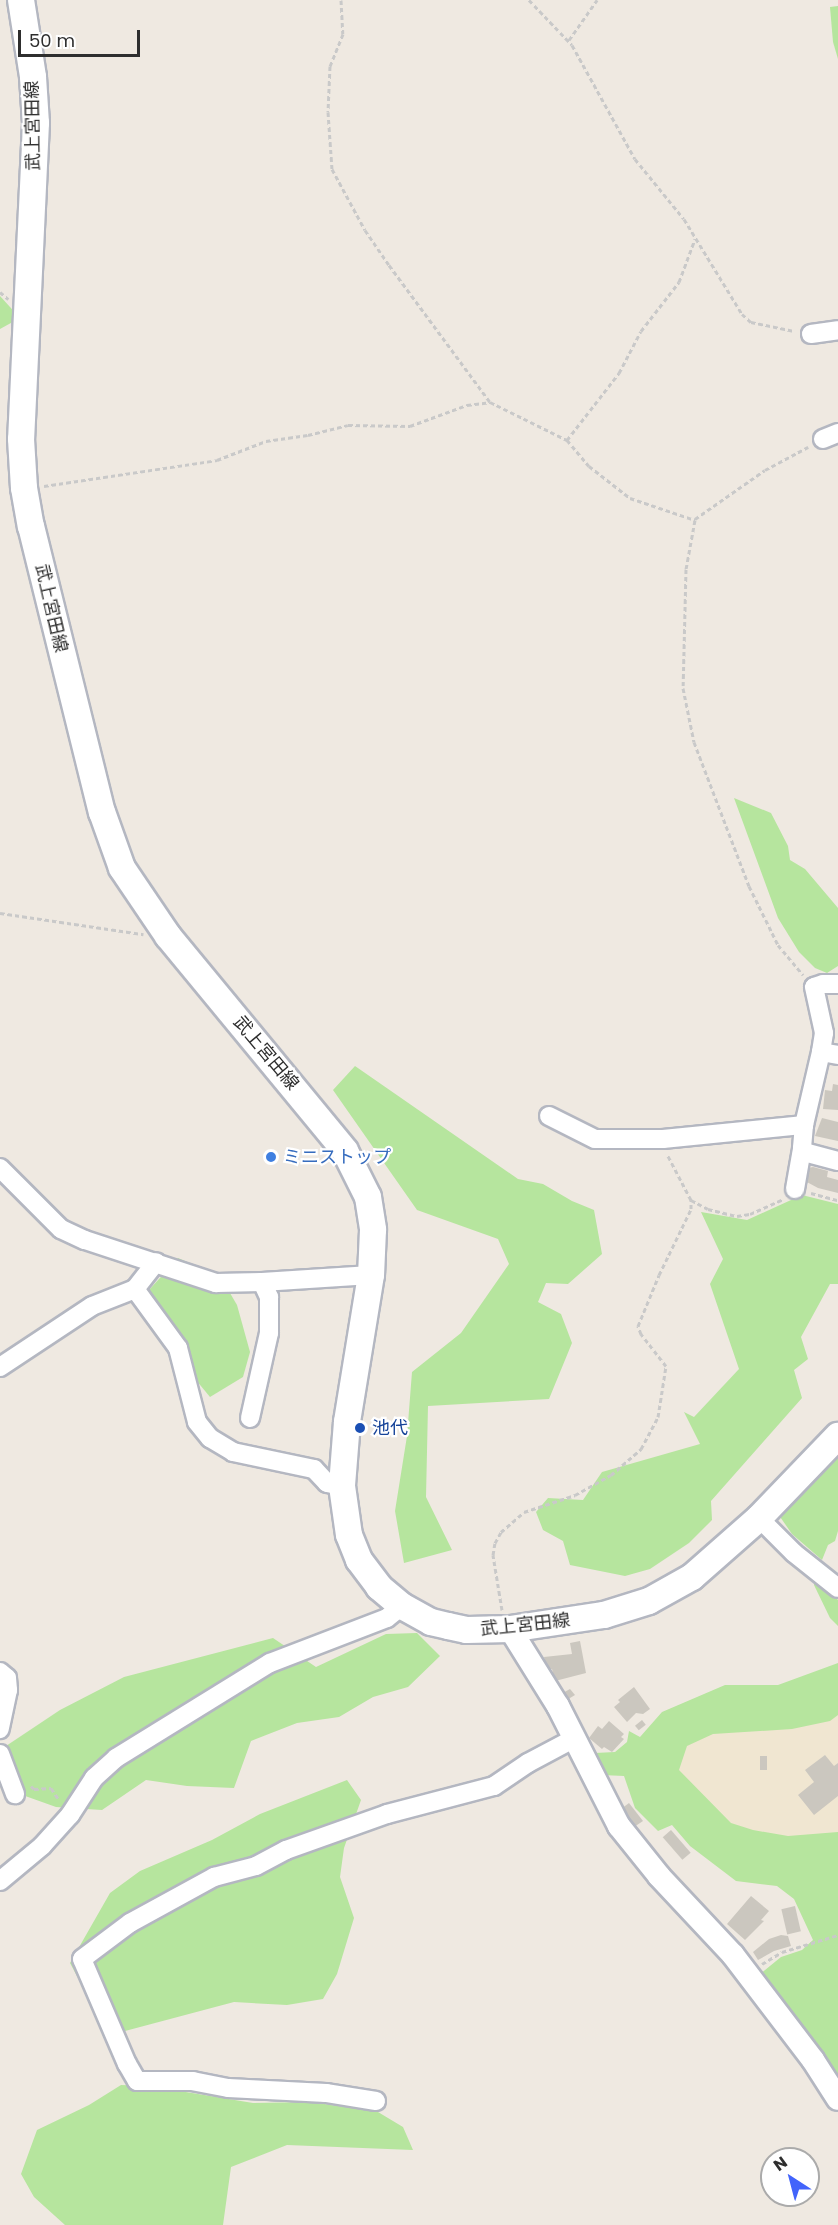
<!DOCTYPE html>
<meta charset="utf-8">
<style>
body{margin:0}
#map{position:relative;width:838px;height:2225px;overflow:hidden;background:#efe9e1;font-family:Poppins,"Noto Sans JP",sans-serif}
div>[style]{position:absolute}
.education>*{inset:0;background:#f0e6d1}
.green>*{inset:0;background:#b6e59e}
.building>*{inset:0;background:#cbc7bf;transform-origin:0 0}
.path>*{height:3px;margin-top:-1.5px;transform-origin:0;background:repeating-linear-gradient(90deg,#c9c9c9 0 4.5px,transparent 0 7.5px)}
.roads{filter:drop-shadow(2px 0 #b4b7c1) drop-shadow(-2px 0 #b4b7c1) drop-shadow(0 2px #b4b7c1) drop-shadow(0 -2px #b4b7c1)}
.minor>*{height:18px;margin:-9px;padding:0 9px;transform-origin:9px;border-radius:9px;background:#fff}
.tertiary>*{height:22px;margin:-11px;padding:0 11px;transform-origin:11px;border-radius:11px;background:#fff}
.secondary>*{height:26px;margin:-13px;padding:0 13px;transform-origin:13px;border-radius:13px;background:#fff}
.dots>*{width:16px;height:16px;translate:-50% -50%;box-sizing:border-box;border:3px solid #fff;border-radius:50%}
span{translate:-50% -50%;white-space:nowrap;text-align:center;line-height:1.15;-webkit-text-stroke:4.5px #fff;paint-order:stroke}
.street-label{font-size:18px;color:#2e2e2e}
.shop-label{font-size:18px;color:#366cbe}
.left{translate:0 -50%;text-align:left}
.transit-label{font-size:18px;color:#164399}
.north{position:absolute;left:760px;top:2147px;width:60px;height:60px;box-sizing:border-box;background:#fff;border:2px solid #ababab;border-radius:50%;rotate:324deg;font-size:16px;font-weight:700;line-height:24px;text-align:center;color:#2e2e2e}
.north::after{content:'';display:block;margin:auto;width:21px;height:27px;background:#4264fb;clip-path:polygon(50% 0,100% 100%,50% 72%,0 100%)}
.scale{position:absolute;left:18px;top:30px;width:122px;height:27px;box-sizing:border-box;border:3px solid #2e2e2e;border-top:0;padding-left:8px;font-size:18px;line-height:21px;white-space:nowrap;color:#2e2e2e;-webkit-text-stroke:4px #fff;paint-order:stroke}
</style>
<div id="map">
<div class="education">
<i style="clip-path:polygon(838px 1697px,838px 1869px,783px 1874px,665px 1772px,683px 1737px)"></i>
</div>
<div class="green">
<i style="clip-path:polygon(838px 6px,838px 59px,833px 42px,830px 7px)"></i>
<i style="clip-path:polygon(0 296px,20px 318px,0 329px)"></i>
<i style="clip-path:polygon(734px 798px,771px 813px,788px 846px,790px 860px,805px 869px,838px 908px,838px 966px,827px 973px,815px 968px,799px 952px,778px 918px)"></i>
<i style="clip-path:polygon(355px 1066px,518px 1179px,543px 1184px,572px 1201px,594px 1210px,602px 1254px,568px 1284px,546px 1283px,538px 1302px,561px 1314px,572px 1343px,549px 1399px,428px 1406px,426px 1497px,452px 1550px,404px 1563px,395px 1511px,407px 1436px,412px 1372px,461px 1333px,509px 1264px,498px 1239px,417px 1210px,333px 1090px)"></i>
<i style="clip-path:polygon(802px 1195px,838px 1204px,838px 1284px,830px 1284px,801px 1337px,808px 1359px,794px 1370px,802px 1398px,711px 1501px,712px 1520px,689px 1543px,650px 1569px,625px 1576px,570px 1565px,563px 1541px,543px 1530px,536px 1512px,548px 1498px,583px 1500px,602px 1472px,700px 1444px,684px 1412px,694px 1417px,739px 1369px,710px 1284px,723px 1259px,701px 1212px,747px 1220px)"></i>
<i style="clip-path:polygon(178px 1258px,220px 1276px,237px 1305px,250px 1352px,243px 1377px,210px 1397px,144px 1317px,149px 1290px)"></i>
<i style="clip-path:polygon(838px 1446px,838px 1531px,835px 1541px,828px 1545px,822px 1560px,792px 1534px,776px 1511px)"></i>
<i style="clip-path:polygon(817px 1577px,838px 1600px,838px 1626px,830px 1618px,814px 1585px,814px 1579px)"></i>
<i style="clip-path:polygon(417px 1633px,440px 1656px,408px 1687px,373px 1697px,339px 1717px,297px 1723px,251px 1741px,234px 1788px,187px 1786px,146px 1780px,102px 1810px,56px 1807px,0 1787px,0 1750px,60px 1710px,124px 1677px,273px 1638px,316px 1667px,386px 1634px)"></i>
<i style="clip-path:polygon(838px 1663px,838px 1715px,830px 1721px,792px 1729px,713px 1734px,687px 1746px,679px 1770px,731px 1823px,753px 1830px,788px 1836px,838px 1832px,838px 2083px,760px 1974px,781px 1957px,802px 1950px,813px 1940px,794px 1899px,777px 1886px,736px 1881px,690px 1846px,672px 1825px,658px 1831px,635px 1808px,624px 1776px,602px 1775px,595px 1753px,615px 1752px,627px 1742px,629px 1731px,640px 1737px,662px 1712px,725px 1685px,778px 1685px)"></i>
<i style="clip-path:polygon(347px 1780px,361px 1800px,344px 1848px,340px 1877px,354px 1918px,337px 1974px,323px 1999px,287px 2005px,234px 2002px,125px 2031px,105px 1996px,78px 1978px,70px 1963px,110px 1893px,140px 1871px,212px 1840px,260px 1814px)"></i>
<i style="clip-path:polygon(121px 2085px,149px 2086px,253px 2103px,311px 2102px,378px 2112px,403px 2127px,413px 2150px,287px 2145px,231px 2167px,223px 2225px,65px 2225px,34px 2197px,21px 2174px,37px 2130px,89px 2105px)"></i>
</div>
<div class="building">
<i style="clip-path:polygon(833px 1084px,838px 1085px,838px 1110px,823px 1109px,825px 1090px,832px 1091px)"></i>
<i style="clip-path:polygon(822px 1118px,838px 1122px,838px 1141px,815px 1136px)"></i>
<i style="clip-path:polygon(813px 1167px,828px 1171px,827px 1177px,838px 1180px,838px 1193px,818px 1188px,805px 1181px,808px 1168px)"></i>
<i style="clip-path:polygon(580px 1641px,586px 1673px,555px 1681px,552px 1669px,546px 1670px,544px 1657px,572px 1654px,570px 1643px)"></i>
<i style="clip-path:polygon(634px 1687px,650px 1709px,643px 1714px,636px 1713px,627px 1722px,614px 1707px,620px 1702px,618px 1700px)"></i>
<i style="clip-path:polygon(570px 1689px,575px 1695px,565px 1701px,561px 1694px)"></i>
<i style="left:642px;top:1720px;width:6px;height:9px;rotate:51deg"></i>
<i style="clip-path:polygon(609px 1721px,624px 1734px,621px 1737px,624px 1739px,612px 1752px,604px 1747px,602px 1749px,589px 1738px,598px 1726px,602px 1729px)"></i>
<i style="clip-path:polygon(825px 1755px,834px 1766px,838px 1763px,838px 1796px,814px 1815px,798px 1795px,814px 1782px,805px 1770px)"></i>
<i style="left:760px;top:1756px;width:7px;height:14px"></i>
<i style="clip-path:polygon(629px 1803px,643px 1821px,631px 1829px,621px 1809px)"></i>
<i style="left:671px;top:1830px;width:30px;height:11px;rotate:49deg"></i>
<i style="clip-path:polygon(751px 1896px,769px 1911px,761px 1920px,764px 1921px,745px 1940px,727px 1924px)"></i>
<i style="left:795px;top:1906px;width:26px;height:14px;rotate:77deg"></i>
<i style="clip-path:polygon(781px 1935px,788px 1936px,791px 1946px,774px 1951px,758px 1960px,753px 1952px,769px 1939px)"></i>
</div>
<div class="path">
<i style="left:341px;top:0;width:34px;rotate:87deg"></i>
<i style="left:343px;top:34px;width:35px;rotate:112deg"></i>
<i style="left:330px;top:66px;width:46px;rotate:92.5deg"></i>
<i style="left:328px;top:112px;width:57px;rotate:86deg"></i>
<i style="left:332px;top:169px;width:69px;rotate:61.6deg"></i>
<i style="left:365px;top:230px;width:42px;rotate:55.6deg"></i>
<i style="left:389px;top:265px;width:170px;rotate:53.6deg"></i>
<i style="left:490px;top:402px;width:86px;rotate:26.3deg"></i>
<i style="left:567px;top:440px;width:34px;rotate:50deg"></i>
<i style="left:589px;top:466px;width:52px;rotate:38deg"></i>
<i style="left:630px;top:498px;width:69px;rotate:18.7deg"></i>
<i style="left:695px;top:520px;width:50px;rotate:100.4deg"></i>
<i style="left:686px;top:569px;width:119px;rotate:91.4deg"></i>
<i style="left:683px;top:688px;width:55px;rotate:78.5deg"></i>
<i style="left:694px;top:742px;width:154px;rotate:69.1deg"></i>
<i style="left:749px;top:886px;width:66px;rotate:63.8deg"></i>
<i style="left:778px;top:945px;width:39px;rotate:50deg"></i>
<i style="left:529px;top:0;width:62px;rotate:46.3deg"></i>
<i style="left:572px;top:45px;width:130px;rotate:61.1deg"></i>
<i style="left:635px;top:159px;width:77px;rotate:50.8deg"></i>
<i style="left:684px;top:219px;width:111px;rotate:58.6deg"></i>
<i style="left:742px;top:314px;width:12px;rotate:42deg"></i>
<i style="left:751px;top:322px;width:44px;rotate:11.8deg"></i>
<i style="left:569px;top:40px;width:49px;rotate:-55deg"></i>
<i style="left:0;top:292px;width:11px;rotate:41deg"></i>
<i style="left:567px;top:440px;width:85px;rotate:-52.2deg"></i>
<i style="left:619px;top:373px;width:47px;rotate:-62.4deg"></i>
<i style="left:641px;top:331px;width:62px;rotate:-52.2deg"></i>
<i style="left:679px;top:282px;width:46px;rotate:-69.6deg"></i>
<i style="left:44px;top:486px;width:175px;rotate:-8.5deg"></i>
<i style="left:217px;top:460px;width:53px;rotate:-21.2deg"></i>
<i style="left:266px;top:441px;width:42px;rotate:-8.1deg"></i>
<i style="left:308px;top:435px;width:41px;rotate:-14deg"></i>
<i style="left:348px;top:425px;width:62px;rotate:0.9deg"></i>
<i style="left:410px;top:426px;width:61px;rotate:-20.2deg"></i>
<i style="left:467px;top:405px;width:23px;rotate:-7deg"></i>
<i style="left:695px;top:519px;width:85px;rotate:-35deg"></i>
<i style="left:765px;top:470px;width:49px;rotate:-28.1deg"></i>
<i style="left:0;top:913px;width:145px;rotate:8.4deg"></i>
<i style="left:811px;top:1193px;width:28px;rotate:15deg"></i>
<i style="left:691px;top:1200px;width:19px;rotate:28deg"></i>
<i style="left:708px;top:1209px;width:30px;rotate:14deg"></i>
<i style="left:737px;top:1216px;width:13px;rotate:-9deg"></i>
<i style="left:750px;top:1214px;width:37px;rotate:-24deg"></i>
<i style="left:502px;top:1610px;width:56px;rotate:-99.3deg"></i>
<i style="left:493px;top:1555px;width:12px;rotate:-81deg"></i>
<i style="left:495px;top:1543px;width:13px;rotate:-61deg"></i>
<i style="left:501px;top:1532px;width:30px;rotate:-41deg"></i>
<i style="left:524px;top:1512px;width:54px;rotate:-18.4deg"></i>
<i style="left:575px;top:1495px;width:41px;rotate:-29.1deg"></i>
<i style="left:611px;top:1475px;width:40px;rotate:-41deg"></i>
<i style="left:641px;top:1449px;width:36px;rotate:-62deg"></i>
<i style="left:658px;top:1417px;width:52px;rotate:-81.1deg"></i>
<i style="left:666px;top:1366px;width:41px;rotate:-128deg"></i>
<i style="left:641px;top:1334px;width:9px;rotate:-111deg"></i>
<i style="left:638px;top:1326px;width:55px;rotate:-67.6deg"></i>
<i style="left:659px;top:1275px;width:73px;rotate:-64.1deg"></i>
<i style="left:691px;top:1209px;width:9px;rotate:-90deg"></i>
<i style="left:691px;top:1200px;width:52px;rotate:-117.6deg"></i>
<i style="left:31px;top:1786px;width:4px;rotate:45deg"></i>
<i style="left:34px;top:1789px;width:17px;rotate:-3deg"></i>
<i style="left:51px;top:1788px;width:14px;rotate:56deg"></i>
<i style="left:762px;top:1964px;width:23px;rotate:-31deg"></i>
<i style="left:782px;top:1952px;width:59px;rotate:-16.9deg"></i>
</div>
<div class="roads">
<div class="minor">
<i style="left:811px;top:334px;width:27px;rotate:-8deg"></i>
<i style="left:823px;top:439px;width:16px;rotate:-22deg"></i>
<i style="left:838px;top:984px;width:15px;rotate:180deg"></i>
<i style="left:823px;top:984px;width:9px;rotate:162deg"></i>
<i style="left:814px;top:987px;width:47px;rotate:77.7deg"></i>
<i style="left:824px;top:1033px;width:19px;rotate:99deg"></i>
<i style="left:821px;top:1052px;width:17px;rotate:10deg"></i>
<i style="left:821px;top:1052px;width:75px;rotate:103.1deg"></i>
<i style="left:804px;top:1125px;width:24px;rotate:95deg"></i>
<i style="left:802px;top:1149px;width:4px;rotate:56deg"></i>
<i style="left:804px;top:1152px;width:35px;rotate:15deg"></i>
<i style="left:549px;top:1116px;width:51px;rotate:26.6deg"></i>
<i style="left:595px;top:1139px;width:68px"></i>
<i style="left:663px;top:1139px;width:142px;rotate:-5.7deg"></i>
<i style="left:0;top:1168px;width:86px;rotate:45deg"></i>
<i style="left:61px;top:1229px;width:26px;rotate:25deg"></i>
<i style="left:85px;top:1240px;width:138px;rotate:18.2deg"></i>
<i style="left:216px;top:1283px;width:46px;rotate:-1.2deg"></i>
<i style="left:262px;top:1282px;width:17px;rotate:65deg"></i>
<i style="left:269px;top:1297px;width:36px;rotate:90deg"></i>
<i style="left:269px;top:1333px;width:87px;rotate:102.6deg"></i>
<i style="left:795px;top:1189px;width:41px;rotate:-80.1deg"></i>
<i style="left:262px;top:1282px;width:109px;rotate:-3.7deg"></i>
<i style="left:135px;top:1289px;width:73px;rotate:53.9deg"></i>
<i style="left:178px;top:1348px;width:76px;rotate:75.6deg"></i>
<i style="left:197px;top:1422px;width:21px;rotate:51deg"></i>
<i style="left:210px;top:1438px;width:27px;rotate:31deg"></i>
<i style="left:233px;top:1452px;width:83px;rotate:11.9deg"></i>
<i style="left:314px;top:1469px;width:19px;rotate:47deg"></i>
<i style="left:327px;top:1483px;width:15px;rotate:11deg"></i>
<i style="left:0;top:1367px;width:110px;rotate:-33.5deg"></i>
<i style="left:92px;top:1306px;width:46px;rotate:-21.6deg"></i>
<i style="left:135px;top:1289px;width:34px;rotate:-52deg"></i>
<i style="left:759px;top:1518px;width:49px;rotate:45deg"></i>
<i style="left:794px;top:1553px;width:56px;rotate:38.5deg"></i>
<i style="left:0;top:1672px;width:9px;rotate:41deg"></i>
<i style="left:7px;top:1678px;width:12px;rotate:85deg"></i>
<i style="left:8px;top:1690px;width:40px;rotate:102deg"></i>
<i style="left:0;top:1754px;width:43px;rotate:69.4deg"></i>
<i style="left:0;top:1881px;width:55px;rotate:-39.8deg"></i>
<i style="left:42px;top:1846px;width:42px;rotate:-47.9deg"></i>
<i style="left:70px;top:1815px;width:44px;rotate:-57deg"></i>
<i style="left:94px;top:1778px;width:30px;rotate:-42deg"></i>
<i style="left:116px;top:1758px;width:181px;rotate:-31.7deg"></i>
<i style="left:270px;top:1663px;width:125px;rotate:-21deg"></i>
<i style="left:387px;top:1618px;width:19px;rotate:-39deg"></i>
<i style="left:376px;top:2101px;width:51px;rotate:-170.9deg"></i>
<i style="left:326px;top:2093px;width:98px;rotate:-177.1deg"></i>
<i style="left:228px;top:2088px;width:36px;rotate:-169deg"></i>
<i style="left:193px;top:2081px;width:56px;rotate:180deg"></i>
<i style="left:137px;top:2081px;width:20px;rotate:-120deg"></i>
<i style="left:127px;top:2064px;width:114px;rotate:-113.2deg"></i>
<i style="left:82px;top:1959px;width:60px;rotate:-36.9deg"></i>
<i style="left:130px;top:1923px;width:96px;rotate:-28.7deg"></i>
<i style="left:214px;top:1877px;width:43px;rotate:-14.7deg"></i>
<i style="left:256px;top:1866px;width:34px;rotate:-28deg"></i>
<i style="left:286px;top:1850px;width:107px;rotate:-19.6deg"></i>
<i style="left:387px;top:1814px;width:111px;rotate:-14.7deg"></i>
<i style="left:494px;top:1786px;width:41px;rotate:-34.1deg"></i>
<i style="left:528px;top:1763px;width:53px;rotate:-28deg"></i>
</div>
<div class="tertiary">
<i style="left:510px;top:1629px;width:91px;rotate:58.1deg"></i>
<i style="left:558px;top:1706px;width:135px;rotate:63.1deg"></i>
<i style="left:619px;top:1826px;width:64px;rotate:51.3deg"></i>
<i style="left:659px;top:1876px;width:108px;rotate:46.9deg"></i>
<i style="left:733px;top:1955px;width:132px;rotate:52.7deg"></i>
<i style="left:813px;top:2060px;width:46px;rotate:57.3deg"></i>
</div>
<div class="secondary">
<i style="left:21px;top:0;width:78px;rotate:81.1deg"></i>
<i style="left:33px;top:77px;width:46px;rotate:86.3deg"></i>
<i style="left:36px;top:123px;width:316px;rotate:92.7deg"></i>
<i style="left:21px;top:439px;width:49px;rotate:86.5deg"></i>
<i style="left:24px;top:488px;width:39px;rotate:80deg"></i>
<i style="left:31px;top:526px;width:295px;rotate:76.1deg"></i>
<i style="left:102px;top:812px;width:59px;rotate:70.3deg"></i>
<i style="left:122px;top:868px;width:82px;rotate:55.9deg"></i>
<i style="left:168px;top:936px;width:278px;rotate:50.5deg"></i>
<i style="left:345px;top:1151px;width:51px;rotate:63.4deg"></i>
<i style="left:368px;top:1197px;width:33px;rotate:81deg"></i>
<i style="left:373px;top:1230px;width:45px;rotate:92.5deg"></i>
<i style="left:371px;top:1275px;width:149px;rotate:99.3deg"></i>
<i style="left:347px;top:1422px;width:64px;rotate:94.5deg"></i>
<i style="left:342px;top:1486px;width:49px;rotate:81.9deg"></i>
<i style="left:349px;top:1535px;width:27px;rotate:68deg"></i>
<i style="left:359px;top:1560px;width:34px;rotate:53deg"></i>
<i style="left:379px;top:1587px;width:30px;rotate:40deg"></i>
<i style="left:402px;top:1606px;width:33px;rotate:29deg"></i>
<i style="left:431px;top:1622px;width:17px;rotate:13deg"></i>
<i style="left:448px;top:1626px;width:19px;rotate:12deg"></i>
<i style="left:467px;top:1630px;width:43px;rotate:-1.3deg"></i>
<i style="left:510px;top:1629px;width:95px;rotate:-8.5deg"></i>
<i style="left:604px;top:1615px;width:47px;rotate:-17.3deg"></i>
<i style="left:649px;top:1601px;width:49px;rotate:-29.2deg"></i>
<i style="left:692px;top:1577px;width:89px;rotate:-41.4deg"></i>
<i style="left:759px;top:1518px;width:114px;rotate:-46.1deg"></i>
</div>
</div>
<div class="dots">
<i style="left:271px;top:1157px;background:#3f7fe0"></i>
<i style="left:360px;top:1428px;background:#1a4fb4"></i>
</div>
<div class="street-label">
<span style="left:33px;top:126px;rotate:-91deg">武上宮田線</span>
<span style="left:51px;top:608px;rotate:77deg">武上宮田線</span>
<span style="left:266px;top:1053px;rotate:50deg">武上宮田線</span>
<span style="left:525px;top:1625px;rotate:-6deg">武上宮田線</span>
</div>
<div class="shop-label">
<span class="left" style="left:283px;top:1157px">ミニストップ</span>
</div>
<div class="transit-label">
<span class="left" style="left:372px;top:1428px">池代</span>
</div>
<div class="north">N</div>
<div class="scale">50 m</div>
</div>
